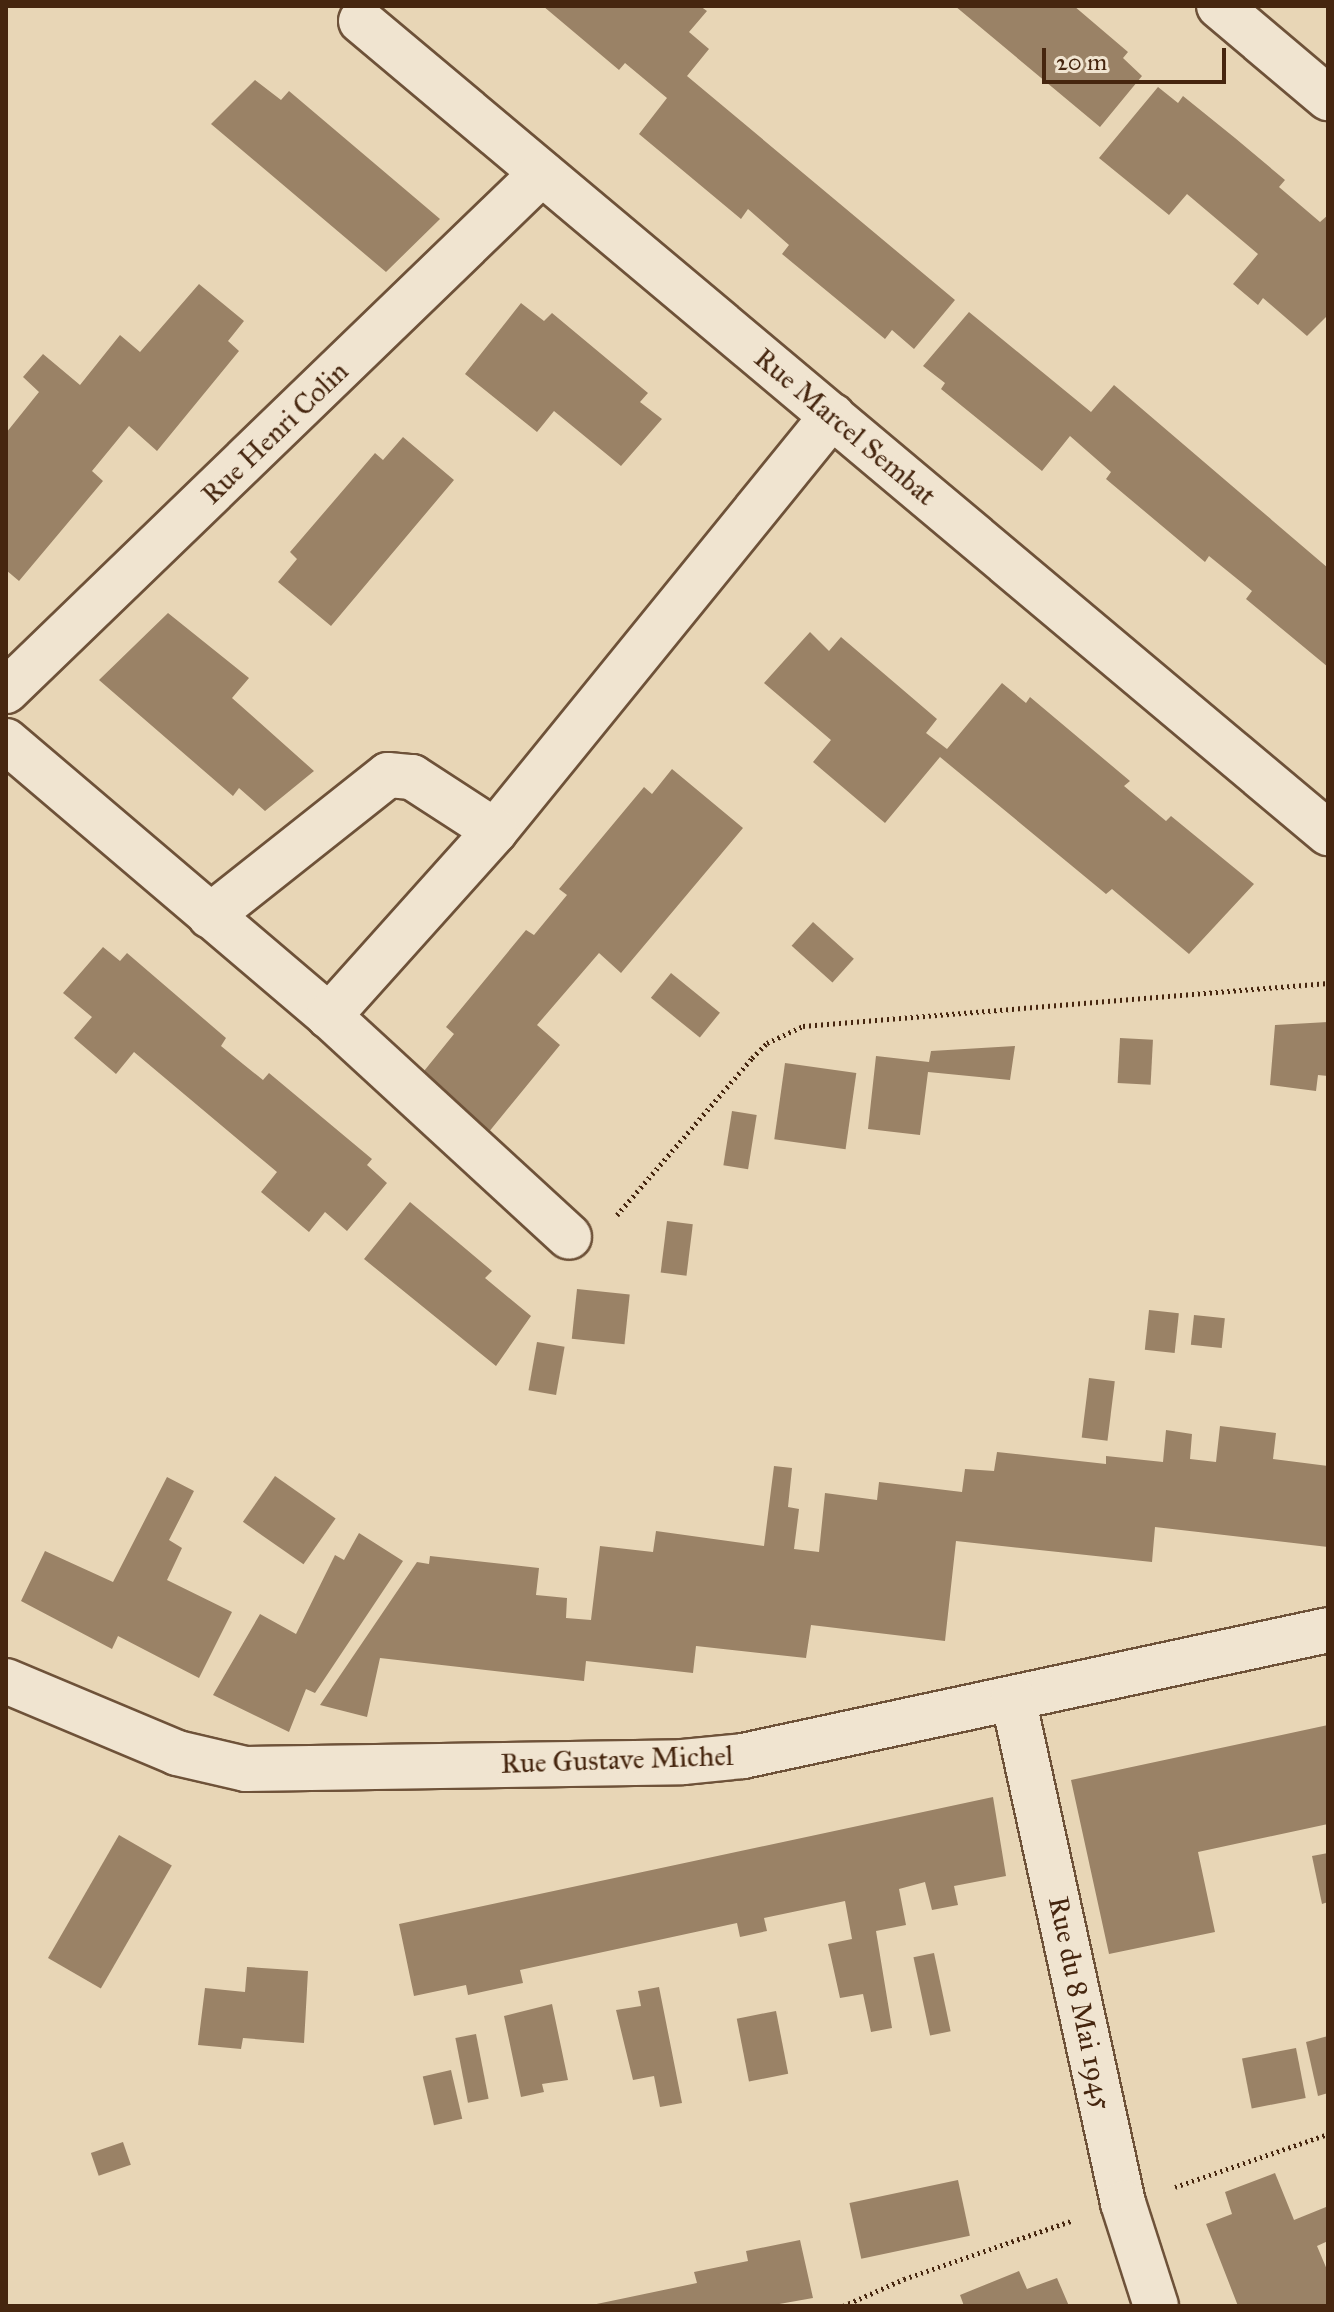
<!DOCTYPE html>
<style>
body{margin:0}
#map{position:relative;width:1334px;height:2312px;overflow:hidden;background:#e8d6b6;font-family:"IM FELL Great Primer",serif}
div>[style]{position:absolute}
.building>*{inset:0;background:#9a8266;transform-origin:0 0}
.path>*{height:5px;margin-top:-2.5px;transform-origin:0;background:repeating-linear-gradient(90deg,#46260f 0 2px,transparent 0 6px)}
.roads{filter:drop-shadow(2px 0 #6e5239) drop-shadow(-2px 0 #6e5239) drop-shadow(0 2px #6e5239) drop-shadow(0 -2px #6e5239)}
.minor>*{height:44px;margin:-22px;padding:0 22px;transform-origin:22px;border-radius:22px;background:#f0e4d0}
span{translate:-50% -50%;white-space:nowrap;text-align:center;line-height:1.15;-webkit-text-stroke:8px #f0e4d0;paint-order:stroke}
.street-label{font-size:28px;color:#46260f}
.frame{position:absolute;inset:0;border:8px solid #46260f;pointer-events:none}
.scale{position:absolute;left:1042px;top:48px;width:184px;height:36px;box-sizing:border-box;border:4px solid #46260f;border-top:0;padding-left:10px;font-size:24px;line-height:28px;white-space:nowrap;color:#46260f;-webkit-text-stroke:6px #f0e4d0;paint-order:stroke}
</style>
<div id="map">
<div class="building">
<i style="clip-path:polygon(543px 6px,700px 6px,707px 11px,689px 32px,709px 49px,687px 76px,955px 300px,914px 349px,892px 330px,885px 339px,782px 254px,789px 245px,748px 209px,741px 219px,639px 134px,667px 98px,625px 63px,619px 70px)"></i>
<i style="clip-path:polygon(955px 6px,1074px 6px,1128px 52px,1123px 58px,1142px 76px,1100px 127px)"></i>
<i style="clip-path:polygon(255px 80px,281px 100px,289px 91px,440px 219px,386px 272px,211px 124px)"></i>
<i style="clip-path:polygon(1158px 87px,1178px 103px,1183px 96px,1235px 138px,1285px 180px,1279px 187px,1320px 222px,1328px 215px,1328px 315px,1307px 336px,1263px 298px,1258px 305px,1233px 284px,1258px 254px,1187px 194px,1169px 215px,1099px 158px)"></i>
<i style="clip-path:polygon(199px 284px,244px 321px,228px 341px,239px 351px,157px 451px,129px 426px,92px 471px,103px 481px,19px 581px,6px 570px,6px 433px,39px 392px,23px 377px,43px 354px,80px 385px,120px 335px,140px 352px)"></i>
<i style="clip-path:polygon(521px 303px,544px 321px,552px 313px,648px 393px,640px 402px,662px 419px,621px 466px,554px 411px,537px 432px,465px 374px)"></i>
<i style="clip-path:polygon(969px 312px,1091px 412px,1114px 385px,1328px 568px,1328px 667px,1246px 599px,1252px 591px,1209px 556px,1205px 562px,1106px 479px,1111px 472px,1070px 436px,1042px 471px,941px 389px,945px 383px,923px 366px)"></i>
<i style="clip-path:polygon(403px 437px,454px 480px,331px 626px,278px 582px,297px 559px,290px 552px,333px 502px,375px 453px,383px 460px)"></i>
<i style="clip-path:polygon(168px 613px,249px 678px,232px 698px,314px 771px,265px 811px,239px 788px,233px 796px,99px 680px)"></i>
<i style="clip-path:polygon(810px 632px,829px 651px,841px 637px,937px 719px,926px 733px,947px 749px,1002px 683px,1026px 703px,1030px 697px,1130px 781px,1124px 786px,1166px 821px,1171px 816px,1254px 884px,1189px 954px,1112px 889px,1106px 894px,940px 757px,885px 823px,813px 762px,831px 740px,764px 683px)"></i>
<i style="clip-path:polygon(672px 769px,743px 828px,621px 973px,599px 953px,537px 1025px,560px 1045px,488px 1133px,420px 1076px,454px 1034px,446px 1027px,526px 930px,534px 935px,567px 895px,559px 889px,644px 787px,652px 794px)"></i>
<i style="left:813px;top:922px;width:55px;height:32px;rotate:42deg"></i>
<i style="clip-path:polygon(103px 947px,120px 961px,127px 953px,226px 1038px,221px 1046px,243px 1064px,263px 1080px,269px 1073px,372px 1159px,367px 1165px,387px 1183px,347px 1231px,325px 1212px,309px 1232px,261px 1192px,277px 1172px,134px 1052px,116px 1074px,74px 1038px,92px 1017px,63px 993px)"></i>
<i style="left:671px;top:973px;width:63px;height:32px;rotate:39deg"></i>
<i style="clip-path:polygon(1328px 1022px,1328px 1076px,1318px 1075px,1316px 1091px,1270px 1085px,1275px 1025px)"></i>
<i style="left:1120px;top:1038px;width:33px;height:45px;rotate:3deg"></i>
<i style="clip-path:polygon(1015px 1046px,1010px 1080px,928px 1072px,920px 1135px,868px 1129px,876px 1056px,929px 1062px,931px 1051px)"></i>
<i style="left:785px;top:1063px;width:72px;height:77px;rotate:8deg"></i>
<i style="left:732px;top:1111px;width:25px;height:55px;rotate:9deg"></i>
<i style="clip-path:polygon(410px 1202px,492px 1271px,485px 1278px,531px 1316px,496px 1366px,364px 1259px)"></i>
<i style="left:667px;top:1221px;width:26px;height:52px;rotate:7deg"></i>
<i style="left:577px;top:1289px;width:53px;height:50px;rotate:6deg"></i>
<i style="left:1149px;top:1310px;width:30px;height:40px;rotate:6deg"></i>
<i style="left:1194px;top:1315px;width:31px;height:30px;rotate:6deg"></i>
<i style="left:537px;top:1342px;width:28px;height:49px;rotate:10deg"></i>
<i style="left:1089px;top:1378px;width:26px;height:60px;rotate:7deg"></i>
<i style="clip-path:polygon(1220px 1426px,1276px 1433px,1273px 1459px,1328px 1466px,1328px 1547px,1155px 1527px,1152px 1562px,956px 1541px,945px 1641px,811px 1625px,806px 1658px,696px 1646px,693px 1673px,586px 1661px,584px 1681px,380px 1658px,367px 1717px,320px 1705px,417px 1562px,429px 1564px,430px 1556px,539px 1568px,536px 1595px,567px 1598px,566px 1618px,591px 1620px,600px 1546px,653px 1552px,656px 1531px,764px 1546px,774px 1466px,792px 1468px,788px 1507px,799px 1509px,794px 1549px,819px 1552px,825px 1493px,877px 1500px,879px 1482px,962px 1492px,965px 1469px,994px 1471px,997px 1452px,1106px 1464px,1106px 1456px,1163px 1462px,1166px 1430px,1192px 1434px,1190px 1459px,1216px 1462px)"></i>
<i style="left:275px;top:1476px;width:74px;height:56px;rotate:35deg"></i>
<i style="clip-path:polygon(167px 1477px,194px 1491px,169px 1540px,182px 1548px,167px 1580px,232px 1612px,199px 1678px,118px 1636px,112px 1649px,21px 1601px,45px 1551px,113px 1582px)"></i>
<i style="clip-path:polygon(359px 1533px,403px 1561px,315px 1693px,306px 1689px,289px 1732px,213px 1695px,260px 1614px,296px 1634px,335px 1555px,344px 1560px)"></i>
<i style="clip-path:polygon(1328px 1725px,1328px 1824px,1198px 1852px,1215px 1932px,1109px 1954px,1071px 1780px)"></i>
<i style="clip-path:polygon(993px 1797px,1006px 1876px,954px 1886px,958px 1905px,932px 1910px,925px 1882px,899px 1889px,906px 1925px,876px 1931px,892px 2028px,871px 2032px,863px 1994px,840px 1998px,828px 1944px,852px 1939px,845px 1901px,764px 1918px,767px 1931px,740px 1937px,737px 1923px,520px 1970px,523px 1983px,468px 1995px,466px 1985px,414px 1996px,399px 1924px)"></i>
<i style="left:119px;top:1835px;width:61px;height:142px;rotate:30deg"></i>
<i style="clip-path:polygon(1328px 1853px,1328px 1902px,1322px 1904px,1312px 1856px)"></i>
<i style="left:934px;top:1953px;width:80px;height:21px;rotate:78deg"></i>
<i style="clip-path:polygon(247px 1967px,308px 1971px,304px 2043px,243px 2038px,241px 2049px,198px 2045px,205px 1988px,245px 1992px)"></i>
<i style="clip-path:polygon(659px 1987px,682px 2103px,660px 2107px,654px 2076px,633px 2080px,616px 2010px,641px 2006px,638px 1991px)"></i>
<i style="clip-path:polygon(552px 2004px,568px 2080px,542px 2084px,544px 2092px,521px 2097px,504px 2016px)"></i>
<i style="left:776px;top:2011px;width:64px;height:40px;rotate:79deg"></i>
<i style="left:476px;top:2034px;width:66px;height:21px;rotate:79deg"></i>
<i style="clip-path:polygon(1328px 2036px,1328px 2093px,1318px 2096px,1306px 2042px)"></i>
<i style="left:1296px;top:2048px;width:51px;height:55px;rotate:79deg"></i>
<i style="left:451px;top:2070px;width:50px;height:29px;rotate:77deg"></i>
<i style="left:123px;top:2142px;width:24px;height:34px;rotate:71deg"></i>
<i style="clip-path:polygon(1275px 2173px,1294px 2220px,1326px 2207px,1328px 2213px,1328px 2241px,1317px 2246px,1328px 2272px,1328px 2306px,1238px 2306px,1206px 2224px,1232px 2214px,1225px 2192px)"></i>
<i style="left:958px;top:2180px;width:57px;height:111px;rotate:78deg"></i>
<i style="clip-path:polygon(800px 2240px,813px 2298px,768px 2306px,587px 2306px,697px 2283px,694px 2272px,748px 2261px,746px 2251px)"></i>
<i style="clip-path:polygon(1019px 2271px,1027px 2289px,1057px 2278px,1069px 2306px,964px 2306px,960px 2295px)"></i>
</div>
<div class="path">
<i style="left:617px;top:1215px;width:207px;rotate:-49.3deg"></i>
<i style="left:752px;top:1058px;width:21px;rotate:-45deg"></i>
<i style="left:767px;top:1043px;width:40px;rotate:-25deg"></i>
<i style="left:803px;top:1026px;width:527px;rotate:-4.68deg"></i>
<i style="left:1175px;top:2187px;width:162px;rotate:-19.1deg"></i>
<i style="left:843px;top:2306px;width:67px;rotate:-23.9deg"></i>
<i style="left:904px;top:2279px;width:177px;rotate:-19.2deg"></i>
</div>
<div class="roads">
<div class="minor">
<i style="left:1219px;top:6px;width:143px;rotate:40.2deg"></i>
<i style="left:361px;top:21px;width:1263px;rotate:40.02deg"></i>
<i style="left:6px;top:691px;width:745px;rotate:-44.02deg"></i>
<i style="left:6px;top:741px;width:424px;rotate:40.4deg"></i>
<i style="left:329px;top:1016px;width:326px;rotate:42.6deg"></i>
<i style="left:495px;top:831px;width:535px;rotate:-50.92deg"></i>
<i style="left:210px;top:916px;width:227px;rotate:-38.4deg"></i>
<i style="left:388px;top:775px;width:24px;rotate:5deg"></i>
<i style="left:412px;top:777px;width:99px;rotate:33deg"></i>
<i style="left:495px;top:831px;width:249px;rotate:131.9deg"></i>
<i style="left:6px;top:1681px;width:186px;rotate:22.8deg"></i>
<i style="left:177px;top:1753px;width:71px;rotate:13.1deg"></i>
<i style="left:246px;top:1769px;width:437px;rotate:-0.9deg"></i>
<i style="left:683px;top:1762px;width:60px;rotate:-5.7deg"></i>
<i style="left:743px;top:1756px;width:598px;rotate:-12.15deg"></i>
<i style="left:1013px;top:1698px;width:517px;rotate:77.71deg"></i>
<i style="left:1123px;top:2203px;width:108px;rotate:72.2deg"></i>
</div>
</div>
<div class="street-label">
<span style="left:845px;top:427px;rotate:40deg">Rue Marcel Sembat</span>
<span style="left:275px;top:433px;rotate:-44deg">Rue Henri Colin</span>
<span style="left:617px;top:1760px;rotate:-2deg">Rue Gustave Michel</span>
<span style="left:1080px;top:2003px;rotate:78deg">Rue du 8 Mai 1945</span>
</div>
<div class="frame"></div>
<div class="scale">20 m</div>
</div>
